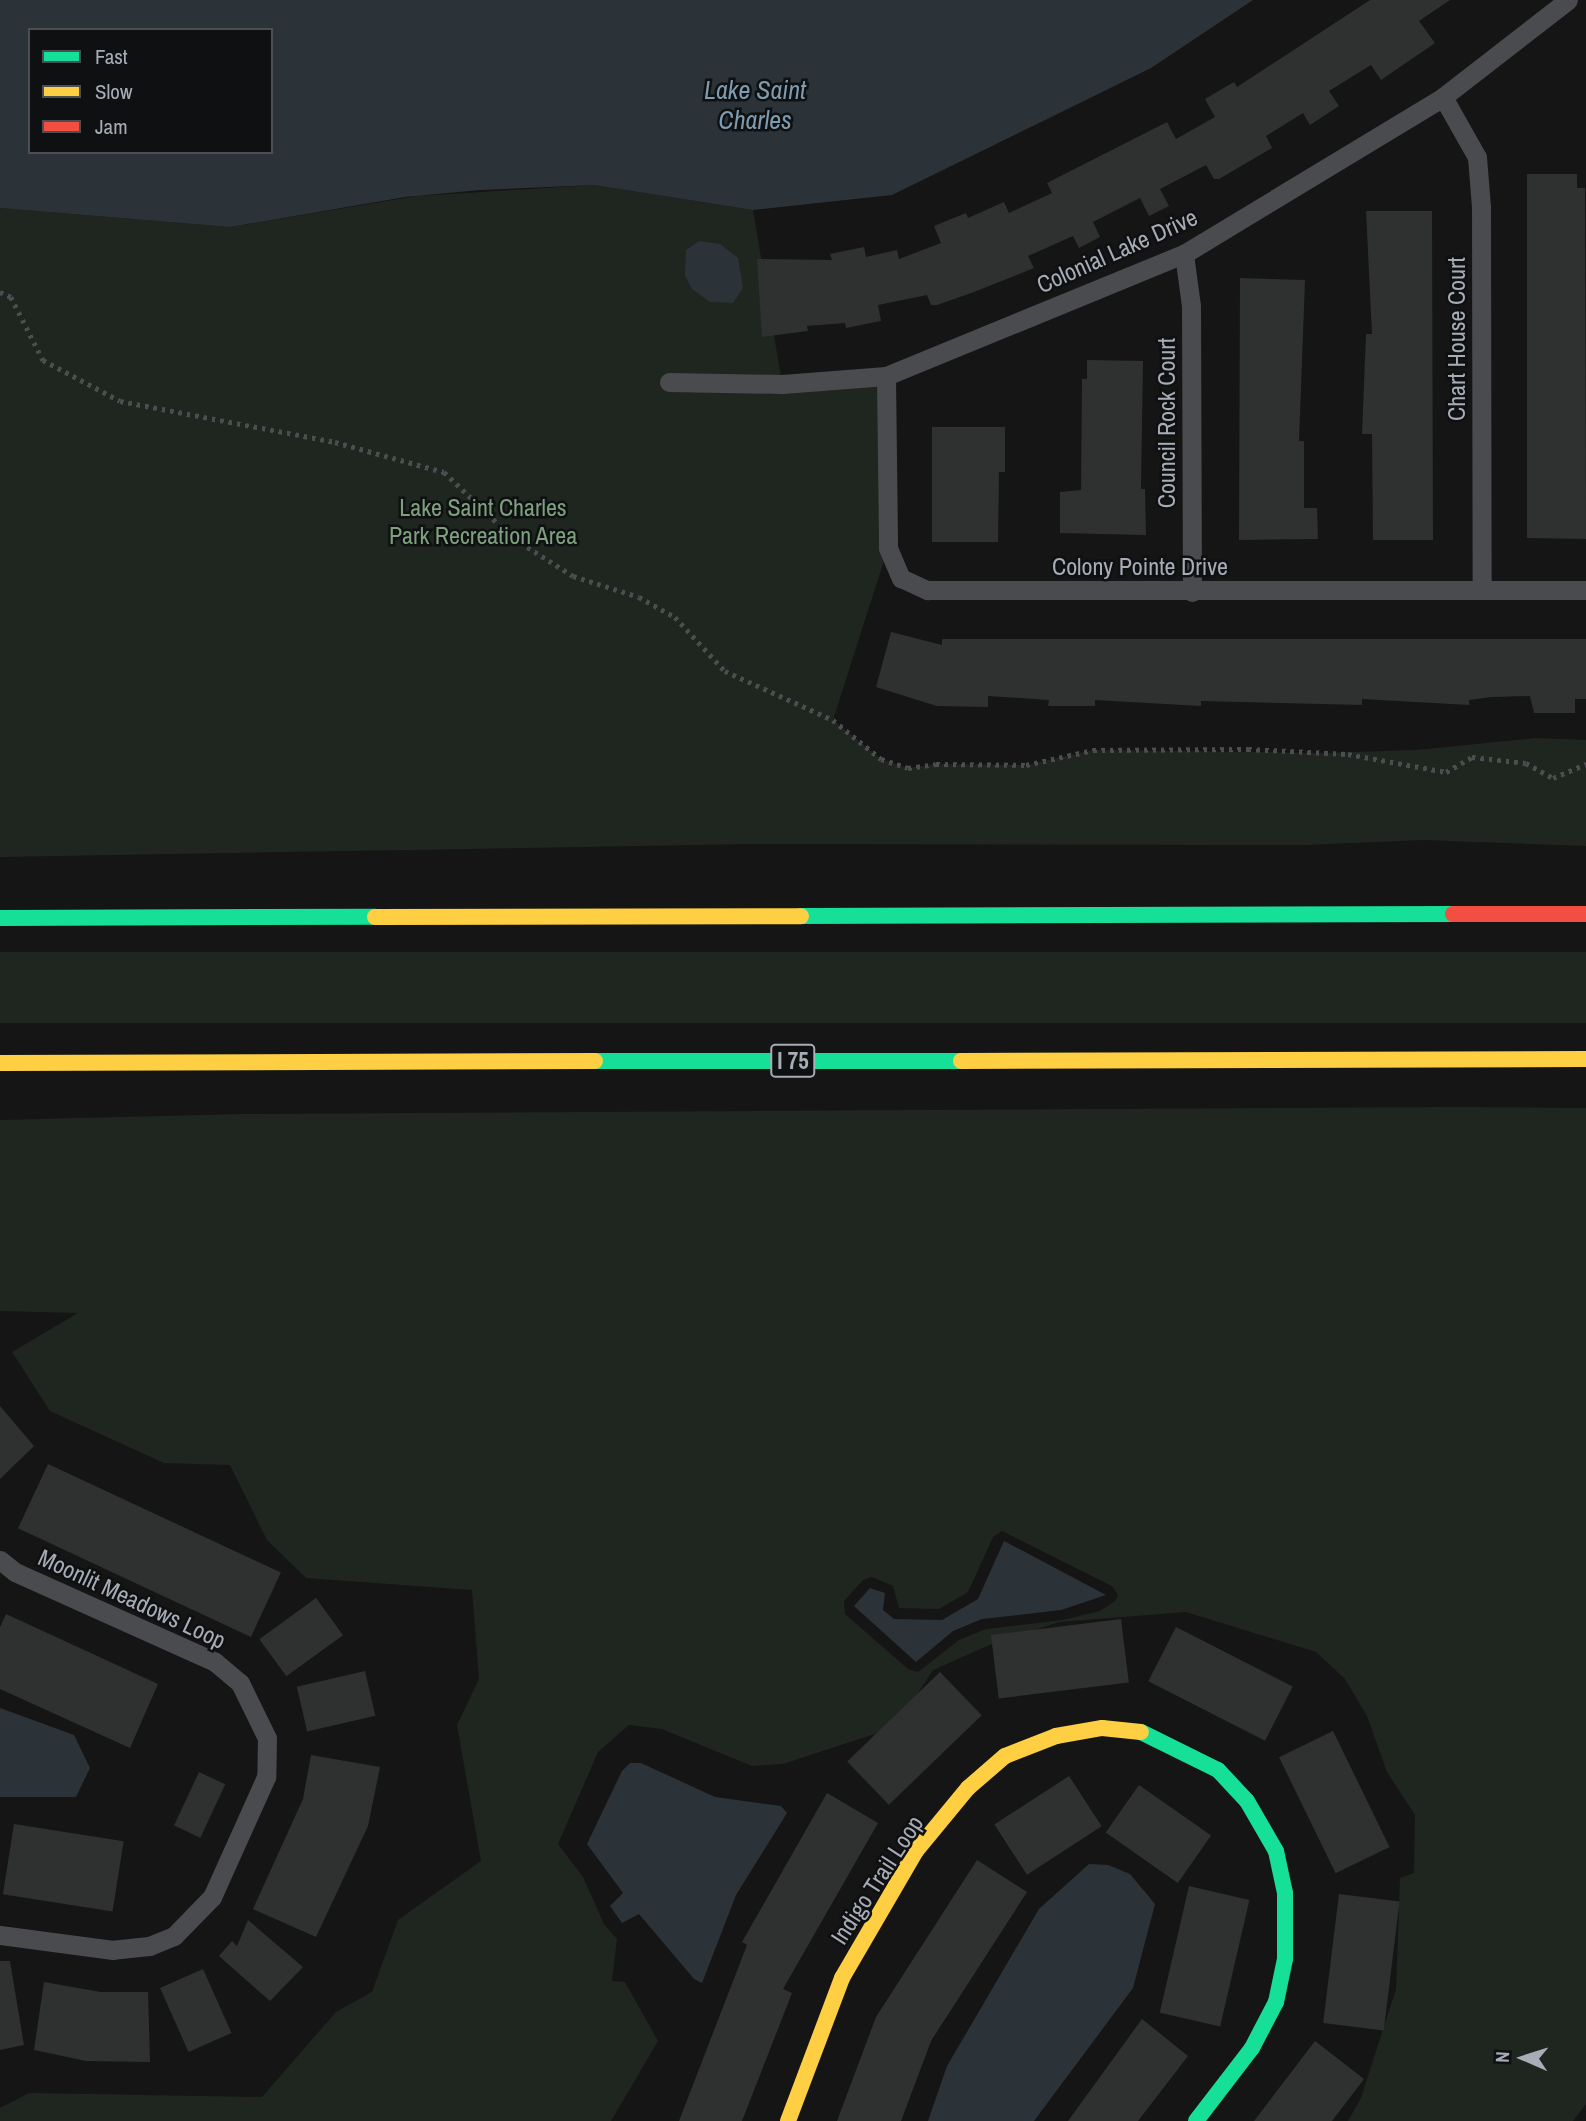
<!DOCTYPE html>
<style>
body{margin:0}
#map{position:relative;width:1586px;height:2121px;overflow:hidden;background:#151515;font-family:"Archivo Narrow",sans-serif}
div>[style]{position:absolute}
.green>*{inset:0;background:#1f261f;transform-origin:0 0}
.water>*{inset:0;background:#2b3338}
.building>*{inset:0;background:#2f3030;transform-origin:0 0}
.path>*{height:4.5px;margin-top:-2.25px;transform-origin:0;background:repeating-linear-gradient(90deg,#4b4d50 0 3.5px,transparent 0 8.5px)}
.street>*{height:19px;margin:-9.5px;padding:0 9.5px;transform-origin:9.5px;border-radius:9.5px;background:#4a4b4e}
.fast>*{height:16px;margin:-8px;padding:0 8px;transform-origin:8px;border-radius:8px;background:#16e098}
.slow>*{height:16px;margin:-8px;padding:0 8px;transform-origin:8px;border-radius:8px;background:#ffcf43}
.jam>*{height:16px;margin:-8px;padding:0 8px;transform-origin:8px;border-radius:8px;background:#f24e42}
span{translate:-50% -50%;white-space:nowrap;text-align:center;line-height:1.15;-webkit-text-stroke:5px #0f1011;paint-order:stroke}
.shield-label span{padding:2px 5px;background:#0f1011;border:2px solid;border-radius:5px;-webkit-text-stroke-width:0}
.shield-label{font-size:23px;color:#a7acb6;font-weight:700}
.street-label{font-size:24px;color:#a7acb6}
.park-label{font-size:24px;color:#7fa07f}
.water-label{font-size:26px;color:#7f9bb0;font-style:italic}
.legend{position:absolute;left:28px;top:28px;width:245px;height:126px;box-sizing:border-box;background:#0f1011;border:2px solid #4c4e53;margin:0;padding:9px 12px;list-style:none;font-size:21px;color:#a7acb6}
.legend li{display:flex;align-items:center;gap:14px;height:35px}
.legend b{width:35px;border:2px solid #4c4e53}
.north{position:absolute;left:1488px;top:2023px;width:70px;height:70px;-webkit-text-stroke:5px #0f1011;paint-order:stroke;rotate:273deg;font-size:19px;font-weight:700;line-height:28px;text-align:center;color:#a7acb6}
.north::after{content:'';display:block;margin:auto;width:24px;height:32px;background:#a7acb6;clip-path:polygon(50% 0,100% 100%,50% 72%,0 100%)}
</style>
<div id="map">
<div class="green">
<i style="clip-path:polygon(594px 185px,753px 210px,782px 383px,886px 376px,888px 548px,833px 720px,881px 759px,908px 768px,936px 764px,1026px 765px,1093px 750px,1322px 753px,1417px 750px,1536px 738px,1586px 740px,1586px 846px,1424px 840px,1305px 845px,752px 844px,0 857px,0 208px,230px 227px,417px 196px)"></i>
<i style="left:1586px;top:952px;width:71px;height:1586px;rotate:90deg"></i>
<i style="clip-path:polygon(evenodd,1462px 1107px,1586px 1108px,1586px 2104px,1573px 2121px,1348px 2121px,1361px 2098px,1396px 1989px,1400px 1878px,1414px 1873px,1415px 1815px,1387px 1772px,1367px 1716px,1345px 1679px,1316px 1652px,1186px 1612px,1059px 1622px,994px 1643px,933px 1670px,896px 1727px,783px 1764px,752px 1766px,662px 1729px,629px 1725px,598px 1752px,558px 1844px,583px 1877px,604px 1924px,617px 1939px,612px 1981px,625px 1982px,658px 2041px,611px 2121px,0 2121px,0 2108px,29px 2093px,262px 2097px,336px 2012px,372px 1992px,398px 1920px,481px 1861px,457px 1725px,479px 1679px,472px 1590px,306px 1578px,267px 1540px,230px 1465px,164px 1463px,50px 1411px,12px 1352px,78px 1313px,0 1311px,0 1120px,243px 1114px,1462px 1107px,1002px 1531px,1112px 1586px,1118px 1595px,1115px 1601px,1100px 1611px,1063px 1620px,986px 1629px,959px 1640px,918px 1672px,908px 1669px,845px 1614px,844px 1601px,863px 1580px,872px 1577px,893px 1586px,899px 1608px,939px 1609px,968px 1592px,993px 1537px,1002px 1531px)"></i>
</div>
<div class="water">
<i style="clip-path:polygon(evenodd,0 0,1253px 0,1151px 68px,892px 195px,753px 210px,594px 185px,480px 190px,405px 197px,230px 227px,0 208px,0 0,30px 30px,271px 30px,271px 152px,30px 152px,30px 30px)"></i>
<i style="clip-path:polygon(699px 241px,720px 244px,738px 258px,743px 288px,733px 303px,710px 302px,692px 289px,685px 276px,686px 250px)"></i>
<i style="clip-path:polygon(1004px 1541px,1106px 1595px,1061px 1610px,982px 1619px,953px 1631px,916px 1662px,854px 1606px,870px 1588px,885px 1593px,883px 1610px,894px 1619px,942px 1620px,978px 1599px)"></i>
<i style="clip-path:polygon(0 1708px,74px 1735px,90px 1768px,76px 1797px,0 1797px)"></i>
<i style="clip-path:polygon(630px 1763px,641px 1763px,715px 1797px,781px 1806px,787px 1813px,736px 1895px,702px 1983px,694px 1979px,639px 1914px,622px 1923px,610px 1906px,623px 1893px,587px 1844px,622px 1771px)"></i>
<i style="clip-path:polygon(1089px 1864px,1108px 1865px,1130px 1874px,1155px 1904px,1133px 1988px,1034px 2121px,928px 2121px,947px 2066px,1039px 1909px)"></i>
</div>
<div class="building">
<i style="clip-path:polygon(1370px 0,1450px 0,1419px 21px,1435px 43px,1381px 80px,1371px 65px,1329px 91px,1339px 106px,1310px 125px,1303px 113px,1266px 136px,1272px 148px,1219px 179px,1214px 179px,1206px 165px,1160px 189px,1169px 206px,1149px 216px,1140px 198px,1093px 222px,1100px 237px,1079px 248px,1073px 236px,1028px 256px,1034px 268px,974px 292px,937px 305px,931px 305px,927px 295px,878px 305px,881px 321px,846px 328px,845px 323px,807px 326px,808px 331px,762px 337px,757px 259px,832px 260px,830px 254px,864px 247px,866px 257px,897px 250px,899px 259px,941px 243px,934px 226px,966px 213px,968px 218px,1004px 202px,1009px 213px,1052px 193px,1047px 183px,1167px 122px,1176px 139px,1215px 117px,1205px 99px,1234px 82px,1237px 87px)"></i>
<i style="clip-path:polygon(1527px 174px,1577px 174px,1577px 188px,1585px 188px,1586px 539px,1527px 538px)"></i>
<i style="clip-path:polygon(1366px 211px,1432px 211px,1433px 540px,1373px 540px,1372px 434px,1362px 434px,1366px 334px,1372px 334px)"></i>
<i style="clip-path:polygon(1240px 278px,1305px 280px,1299px 441px,1304px 441px,1304px 508px,1317px 508px,1318px 539px,1239px 540px)"></i>
<i style="clip-path:polygon(1087px 360px,1143px 361px,1141px 489px,1145px 489px,1146px 535px,1060px 533px,1060px 492px,1081px 490px,1082px 379px,1087px 379px)"></i>
<i style="clip-path:polygon(932px 427px,1005px 427px,1005px 472px,999px 472px,998px 542px,932px 542px)"></i>
<i style="clip-path:polygon(891px 632px,942px 645px,942px 639px,1586px 639px,1586px 699px,1575px 699px,1575px 713px,1534px 713px,1530px 696px,1492px 697px,1469px 700px,1469px 705px,1362px 699px,1362px 705px,1201px 701px,1201px 706px,1095px 700px,1095px 706px,1048px 706px,1049px 700px,988px 696px,988px 707px,937px 706px,876px 687px)"></i>
<i style="clip-path:polygon(0 1406px,34px 1446px,0 1479px)"></i>
<i style="left:48px;top:1464px;width:257px;height:71px;rotate:25deg"></i>
<i style="left:316px;top:1598px;width:46px;height:70px;rotate:54deg"></i>
<i style="clip-path:polygon(6px 1614px,158px 1684px,130px 1748px,0 1689px,0 1627px)"></i>
<i style="left:1121px;top:1619px;width:64px;height:131px;rotate:83deg"></i>
<i style="left:1176px;top:1627px;width:131px;height:61px;rotate:27deg"></i>
<i style="left:365px;top:1671px;width:46px;height:70px;rotate:77deg"></i>
<i style="left:940px;top:1672px;width:60px;height:129px;rotate:46deg"></i>
<i style="left:1333px;top:1731px;width:129px;height:60px;rotate:64deg"></i>
<i style="clip-path:polygon(311px 1755px,380px 1767px,368px 1826px,316px 1937px,253px 1909px,303px 1799px)"></i>
<i style="left:199px;top:1772px;width:29px;height:59px;rotate:25deg"></i>
<i style="left:1069px;top:1776px;width:60px;height:89px;rotate:57deg"></i>
<i style="left:1139px;top:1785px;width:88px;height:58px;rotate:35deg"></i>
<i style="clip-path:polygon(827px 1793px,878px 1823px,783px 1989px,792px 1993px,742px 2121px,679px 2121px,747px 1945px,742px 1942px)"></i>
<i style="left:14px;top:1824px;width:111px;height:71px;rotate:9deg"></i>
<i style="clip-path:polygon(977px 1860px,1027px 1892px,931px 2041px,901px 2121px,837px 2121px,876px 2017px)"></i>
<i style="left:1189px;top:1886px;width:62px;height:130px;rotate:13deg"></i>
<i style="left:1339px;top:1894px;width:61px;height:130px;rotate:7deg"></i>
<i style="clip-path:polygon(248px 1920px,303px 1967px,270px 2001px,219px 1956px,232px 1941px,237px 1946px)"></i>
<i style="clip-path:polygon(0 1961px,10px 1961px,24px 2045px,0 2050px)"></i>
<i style="left:203px;top:1969px;width:70px;height:47px;rotate:66deg"></i>
<i style="clip-path:polygon(44px 1982px,101px 1992px,148px 1992px,150px 2062px,86px 2061px,34px 2050px)"></i>
<i style="clip-path:polygon(1142px 2019px,1188px 2056px,1138px 2121px,1068px 2121px)"></i>
<i style="clip-path:polygon(1315px 2041px,1364px 2079px,1332px 2121px,1254px 2121px)"></i>
</div>
<div class="path">
<i style="left:0;top:292px;width:12px;rotate:24deg"></i>
<i style="left:11px;top:297px;width:71px;rotate:63.1deg"></i>
<i style="left:43px;top:360px;width:87px;rotate:28deg"></i>
<i style="left:120px;top:401px;width:219px;rotate:10.8deg"></i>
<i style="left:335px;top:442px;width:113px;rotate:15.4deg"></i>
<i style="left:444px;top:472px;width:95px;rotate:43.7deg"></i>
<i style="left:513px;top:538px;width:71px;rotate:32.3deg"></i>
<i style="left:573px;top:576px;width:69px;rotate:17.7deg"></i>
<i style="left:639px;top:597px;width:41px;rotate:29.1deg"></i>
<i style="left:675px;top:617px;width:74px;rotate:47.2deg"></i>
<i style="left:725px;top:671px;width:119px;rotate:24.4deg"></i>
<i style="left:833px;top:720px;width:62px;rotate:39.1deg"></i>
<i style="left:881px;top:759px;width:28px;rotate:18deg"></i>
<i style="left:908px;top:768px;width:28px;rotate:-8deg"></i>
<i style="left:936px;top:764px;width:90px;rotate:0.6deg"></i>
<i style="left:1026px;top:765px;width:69px;rotate:-12.6deg"></i>
<i style="left:1093px;top:750px;width:155px;rotate:-0.4deg"></i>
<i style="left:1248px;top:749px;width:100px;rotate:2.9deg"></i>
<i style="left:1348px;top:754px;width:100px;rotate:10.4deg"></i>
<i style="left:1446px;top:772px;width:30px;rotate:-30deg"></i>
<i style="left:1472px;top:757px;width:54px;rotate:6.3deg"></i>
<i style="left:1526px;top:763px;width:31px;rotate:29deg"></i>
<i style="left:1553px;top:778px;width:36px;rotate:-23deg"></i>
</div>
<div class="street">
<i style="left:1443px;top:97px;width:69px;rotate:60.5deg"></i>
<i style="left:1477px;top:157px;width:50px;rotate:85.4deg"></i>
<i style="left:1481px;top:207px;width:383px;rotate:89.9deg"></i>
<i style="left:1184px;top:254px;width:52px;rotate:82.3deg"></i>
<i style="left:1191px;top:306px;width:286px;rotate:89.8deg"></i>
<i style="left:886px;top:376px;width:172px;rotate:89.3deg"></i>
<i style="left:888px;top:548px;width:33px;rotate:67deg"></i>
<i style="left:901px;top:578px;width:29px;rotate:25deg"></i>
<i style="left:927px;top:590px;width:659px"></i>
<i style="left:669px;top:382px;width:113px;rotate:1deg"></i>
<i style="left:782px;top:384px;width:104px;rotate:-4.4deg"></i>
<i style="left:886px;top:376px;width:322px;rotate:-22.3deg"></i>
<i style="left:1184px;top:254px;width:303px;rotate:-31.2deg"></i>
<i style="left:1443px;top:97px;width:158px;rotate:-37.8deg"></i>
<i style="left:0;top:1560px;width:19px;rotate:39deg"></i>
<i style="left:15px;top:1572px;width:219px;rotate:24.2deg"></i>
<i style="left:215px;top:1662px;width:33px;rotate:40deg"></i>
<i style="left:240px;top:1683px;width:61px;rotate:63.9deg"></i>
<i style="left:267px;top:1738px;width:39px;rotate:91deg"></i>
<i style="left:266px;top:1777px;width:132px;rotate:114.2deg"></i>
<i style="left:212px;top:1897px;width:54px;rotate:134.3deg"></i>
<i style="left:174px;top:1936px;width:27px;rotate:158deg"></i>
<i style="left:149px;top:1946px;width:36px;rotate:174deg"></i>
<i style="left:113px;top:1950px;width:114px;rotate:-172.4deg"></i>
</div>
<div class="fast">
<i style="left:801px;top:916px;width:652px;rotate:-0.18deg"></i>
<i style="left:0;top:918px;width:375px;rotate:-0.2deg"></i>
<i style="left:595px;top:1061px;width:366px"></i>
<i style="left:1141px;top:1732px;width:86px;rotate:26.3deg"></i>
<i style="left:1218px;top:1770px;width:42px;rotate:46.9deg"></i>
<i style="left:1247px;top:1801px;width:58px;rotate:59.9deg"></i>
<i style="left:1276px;top:1851px;width:43px;rotate:77.9deg"></i>
<i style="left:1285px;top:1893px;width:66px;rotate:90deg"></i>
<i style="left:1285px;top:1959px;width:44px;rotate:101.8deg"></i>
<i style="left:1276px;top:2002px;width:52px;rotate:117.6deg"></i>
<i style="left:1252px;top:2048px;width:92px;rotate:127.5deg"></i>
</div>
<div class="slow">
<i style="left:375px;top:917px;width:426px;rotate:-0.1deg"></i>
<i style="left:961px;top:1061px;width:625px;rotate:-0.18deg"></i>
<i style="left:0;top:1063px;width:595px;rotate:-0.19deg"></i>
<i style="left:788px;top:2121px;width:153px;rotate:-69.3deg"></i>
<i style="left:842px;top:1978px;width:147px;rotate:-59.8deg"></i>
<i style="left:916px;top:1851px;width:82px;rotate:-50.5deg"></i>
<i style="left:968px;top:1788px;width:49px;rotate:-40.9deg"></i>
<i style="left:1005px;top:1756px;width:55px;rotate:-21.4deg"></i>
<i style="left:1056px;top:1736px;width:47px;rotate:-9.9deg"></i>
<i style="left:1102px;top:1728px;width:39px;rotate:6deg"></i>
</div>
<div class="jam">
<i style="left:1453px;top:914px;width:133px"></i>
</div>
<div class="shield-label">
<span style="left:793px;top:1061px">I 75</span>
</div>
<div class="street-label">
<span style="left:1117px;top:251px;rotate:-24deg">Colonial Lake Drive</span>
<span style="left:1457px;top:339px;rotate:-90deg">Chart House Court</span>
<span style="left:1167px;top:423px;rotate:-90deg">Council Rock Court</span>
<span style="left:1140px;top:567px">Colony Pointe Drive</span>
<span style="left:132px;top:1599px;rotate:25deg">Moonlit Meadows Loop</span>
<span style="left:877px;top:1880px;rotate:-57deg">Indigo Trail Loop</span>
</div>
<div class="park-label">
<span style="left:483px;top:522px">Lake Saint Charles<br>Park Recreation Area</span>
</div>
<div class="water-label">
<span style="left:755px;top:105px">Lake Saint<br>Charles</span>
</div>
<ul class="legend">
<li><b style="height:9px;background:#16e098"></b>Fast</li>
<li><b style="height:9px;background:#ffcf43"></b>Slow</li>
<li><b style="height:9px;background:#f24e42"></b>Jam</li>
</ul>
<div class="north">N</div>
</div>
